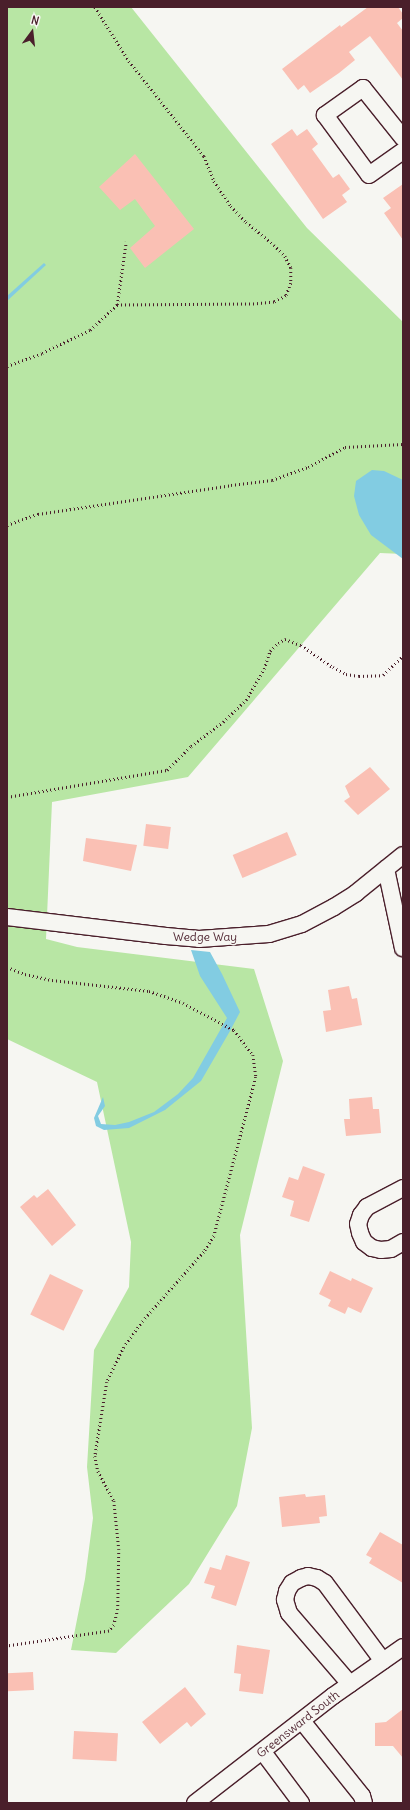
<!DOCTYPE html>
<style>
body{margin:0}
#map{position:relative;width:410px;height:1810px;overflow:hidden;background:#f6f6f2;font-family:Delius,sans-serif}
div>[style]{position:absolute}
.green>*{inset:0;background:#b8e6a4}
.water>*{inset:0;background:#82cce2}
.building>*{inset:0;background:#fac0b4;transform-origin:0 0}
.path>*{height:2.5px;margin-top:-1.25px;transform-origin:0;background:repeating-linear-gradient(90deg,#4a1f2b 0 1px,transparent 0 4px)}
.roads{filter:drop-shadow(1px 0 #4a1f2b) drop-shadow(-1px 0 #4a1f2b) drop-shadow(0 1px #4a1f2b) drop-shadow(0 -1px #4a1f2b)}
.street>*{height:16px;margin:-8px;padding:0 8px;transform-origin:8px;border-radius:8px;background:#f6f6f2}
span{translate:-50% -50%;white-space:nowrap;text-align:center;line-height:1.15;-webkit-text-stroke:3px #f6f6f2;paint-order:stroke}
.street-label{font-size:12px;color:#4a1f2b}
.frame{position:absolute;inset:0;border:8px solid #4a1f2b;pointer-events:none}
.north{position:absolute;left:12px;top:12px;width:40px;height:40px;-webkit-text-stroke:3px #f6f6f2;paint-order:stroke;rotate:15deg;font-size:11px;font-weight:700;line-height:16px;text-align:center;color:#4a1f2b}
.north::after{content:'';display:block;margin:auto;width:14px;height:18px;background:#4a1f2b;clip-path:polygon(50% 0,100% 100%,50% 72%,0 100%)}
</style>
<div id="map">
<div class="green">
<i style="clip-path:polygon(7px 7px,131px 7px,307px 228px,403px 322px,403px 554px,380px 553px,188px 777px,52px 802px,46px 939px,77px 947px,254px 969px,283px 1061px,240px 1235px,252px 1428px,237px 1506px,189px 1584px,116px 1653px,71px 1650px,85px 1579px,93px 1518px,87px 1467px,94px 1350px,129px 1287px,131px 1242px,97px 1082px,7px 1039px)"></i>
</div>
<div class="water">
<i style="clip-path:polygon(44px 263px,46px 265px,7px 301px,7px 296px)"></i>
<i style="clip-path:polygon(372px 470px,384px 471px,403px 480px,403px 559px,371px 535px,359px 515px,354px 496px,356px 481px)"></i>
<i style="clip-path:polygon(191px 950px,210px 952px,222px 974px,240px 1012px,230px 1031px,201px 1081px,165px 1110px,129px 1128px,104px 1130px,96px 1126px,94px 1118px,103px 1097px,105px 1106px,98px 1116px,101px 1124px,115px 1125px,129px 1122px,154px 1112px,178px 1094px,193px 1078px,227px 1018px,200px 976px)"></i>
</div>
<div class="building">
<i style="clip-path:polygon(368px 7px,398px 7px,403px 14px,403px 18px,397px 23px,403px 31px,403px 80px,370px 36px,349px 52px,355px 60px,339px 73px,310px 93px,304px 85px,298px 90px,282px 69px,340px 25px,341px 27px)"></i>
<i style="clip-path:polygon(292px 129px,297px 136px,307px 129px,318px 144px,312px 149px,333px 178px,339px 174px,350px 189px,342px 195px,347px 202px,323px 219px,271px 144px)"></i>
<i style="clip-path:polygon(135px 154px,194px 229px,145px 268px,130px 248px,155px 226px,135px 199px,120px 210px,99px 187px)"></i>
<i style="clip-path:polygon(403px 184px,403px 240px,384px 213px,391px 208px,383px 198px)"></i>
<i style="clip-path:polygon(370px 767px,390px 789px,358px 815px,344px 801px,350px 797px,345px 786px)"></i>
<i style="left:146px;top:824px;width:25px;height:22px;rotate:7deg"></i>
<i style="left:287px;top:832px;width:25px;height:59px;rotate:67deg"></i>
<i style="clip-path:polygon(86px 838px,137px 845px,131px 871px,83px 861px)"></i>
<i style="clip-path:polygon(349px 986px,352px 999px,357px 998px,362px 1025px,326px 1032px,323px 1011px,331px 1010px,328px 990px)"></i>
<i style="clip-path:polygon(372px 1097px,373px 1109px,379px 1109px,381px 1133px,346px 1136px,344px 1119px,350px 1119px,349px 1099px)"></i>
<i style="clip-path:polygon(303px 1166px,325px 1174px,309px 1222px,290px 1216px,294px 1201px,282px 1197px,289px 1177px,298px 1180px)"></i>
<i style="clip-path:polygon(48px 1189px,76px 1225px,52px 1246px,20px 1207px,34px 1195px,37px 1198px)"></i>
<i style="clip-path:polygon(330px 1271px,351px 1281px,352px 1278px,373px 1288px,361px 1313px,348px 1307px,345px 1314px,328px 1306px,331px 1300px,319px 1294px)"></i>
<i style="left:50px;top:1274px;width:37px;height:45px;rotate:26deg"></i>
<i style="clip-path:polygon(305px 1494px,306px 1497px,325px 1495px,327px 1516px,319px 1517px,320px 1523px,282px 1527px,279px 1497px)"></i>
<i style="clip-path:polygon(380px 1532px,403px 1545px,403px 1583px,369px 1563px,372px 1558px,366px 1555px)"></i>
<i style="clip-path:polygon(226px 1555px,250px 1562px,236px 1606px,211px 1598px,215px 1586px,204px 1583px,210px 1567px,221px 1570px)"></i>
<i style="clip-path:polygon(237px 1645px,270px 1650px,263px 1694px,239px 1691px,241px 1674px,234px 1673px)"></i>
<i style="left:33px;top:1672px;width:18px;height:26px;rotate:87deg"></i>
<i style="clip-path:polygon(185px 1687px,206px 1714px,191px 1727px,187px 1722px,160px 1744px,142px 1722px)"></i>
<i style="clip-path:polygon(403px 1709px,403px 1758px,393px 1746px,375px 1746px,375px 1723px,386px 1722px)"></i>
<i style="left:74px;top:1731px;width:44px;height:28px;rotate:3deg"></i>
</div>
<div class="path">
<i style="left:95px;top:7px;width:64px;rotate:57.8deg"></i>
<i style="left:129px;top:61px;width:121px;rotate:51.7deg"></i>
<i style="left:204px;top:156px;width:27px;rotate:68deg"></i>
<i style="left:214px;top:181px;width:30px;rotate:56deg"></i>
<i style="left:231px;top:206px;width:22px;rotate:47deg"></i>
<i style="left:246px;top:222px;width:36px;rotate:39deg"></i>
<i style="left:274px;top:245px;width:16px;rotate:45deg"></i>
<i style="left:285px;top:256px;width:13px;rotate:63deg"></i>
<i style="left:291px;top:268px;width:15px;rotate:90deg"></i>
<i style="left:291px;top:283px;width:14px;rotate:111deg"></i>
<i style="left:286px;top:296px;width:13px;rotate:153deg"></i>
<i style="left:274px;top:302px;width:20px;rotate:174deg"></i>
<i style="left:254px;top:304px;width:137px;rotate:179.6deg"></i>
<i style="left:7px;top:366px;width:37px;rotate:-20deg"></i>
<i style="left:42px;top:353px;width:53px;rotate:-25.6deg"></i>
<i style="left:90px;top:330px;width:37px;rotate:-43deg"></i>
<i style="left:117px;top:305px;width:64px;rotate:-81.9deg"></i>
<i style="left:7px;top:525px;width:33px;rotate:-20deg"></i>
<i style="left:38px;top:514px;width:195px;rotate:-8.5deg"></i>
<i style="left:231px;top:485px;width:41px;rotate:-7deg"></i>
<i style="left:272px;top:480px;width:38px;rotate:-20deg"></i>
<i style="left:308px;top:467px;width:42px;rotate:-28.4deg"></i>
<i style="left:345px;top:447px;width:58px;rotate:-3deg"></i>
<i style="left:7px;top:797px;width:162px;rotate:-9.6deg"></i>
<i style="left:167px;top:770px;width:34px;rotate:-45deg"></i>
<i style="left:191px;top:746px;width:40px;rotate:-37deg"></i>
<i style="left:223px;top:722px;width:32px;rotate:-44deg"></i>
<i style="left:246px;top:700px;width:36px;rotate:-60deg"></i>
<i style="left:264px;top:669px;width:19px;rotate:-72deg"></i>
<i style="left:270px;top:651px;width:11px;rotate:-45deg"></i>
<i style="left:278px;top:643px;width:8px;rotate:-30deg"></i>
<i style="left:285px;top:639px;width:17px;rotate:21deg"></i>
<i style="left:301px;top:645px;width:39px;rotate:35deg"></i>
<i style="left:333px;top:667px;width:15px;rotate:28deg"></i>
<i style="left:346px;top:674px;width:13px;rotate:9deg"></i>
<i style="left:359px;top:676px;width:24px;rotate:-2deg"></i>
<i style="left:383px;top:675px;width:28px;rotate:-44deg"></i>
<i style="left:7px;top:967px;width:19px;rotate:21deg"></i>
<i style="left:25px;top:974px;width:28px;rotate:13deg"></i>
<i style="left:52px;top:980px;width:98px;rotate:6.5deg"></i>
<i style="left:149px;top:991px;width:36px;rotate:19deg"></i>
<i style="left:183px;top:1003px;width:58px;rotate:27.9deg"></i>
<i style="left:234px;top:1030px;width:31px;rotate:53deg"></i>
<i style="left:253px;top:1055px;width:22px;rotate:82deg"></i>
<i style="left:256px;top:1077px;width:164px;rotate:104.8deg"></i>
<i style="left:214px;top:1236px;width:19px;rotate:122deg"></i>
<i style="left:204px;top:1252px;width:92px;rotate:131.5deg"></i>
<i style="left:143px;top:1321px;width:32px;rotate:126deg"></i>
<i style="left:124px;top:1347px;width:39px;rotate:116deg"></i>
<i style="left:107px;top:1382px;width:75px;rotate:99.2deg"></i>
<i style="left:95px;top:1456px;width:15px;rotate:79deg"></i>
<i style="left:98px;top:1471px;width:34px;rotate:62deg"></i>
<i style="left:114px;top:1501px;width:48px;rotate:84.1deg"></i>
<i style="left:119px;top:1549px;width:60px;rotate:91deg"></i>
<i style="left:118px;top:1609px;width:16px;rotate:104deg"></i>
<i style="left:114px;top:1625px;width:8px;rotate:130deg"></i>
<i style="left:109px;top:1631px;width:103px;rotate:171.6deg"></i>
</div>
<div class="roads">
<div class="street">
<i style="left:403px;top:138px;width:64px;rotate:-128.7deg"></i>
<i style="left:363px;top:88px;width:47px;rotate:144.6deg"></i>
<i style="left:325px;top:115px;width:74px;rotate:53.7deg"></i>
<i style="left:369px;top:175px;width:42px;rotate:-35.2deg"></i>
<i style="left:386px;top:869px;width:81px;rotate:77.9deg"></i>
<i style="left:7px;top:917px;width:160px;rotate:6.8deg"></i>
<i style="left:166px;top:936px;width:33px;rotate:5deg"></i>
<i style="left:199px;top:939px;width:70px;rotate:-4.1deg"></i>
<i style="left:269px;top:934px;width:34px;rotate:-17deg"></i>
<i style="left:302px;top:924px;width:36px;rotate:-28deg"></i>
<i style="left:334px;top:907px;width:26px;rotate:-32deg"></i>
<i style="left:356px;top:893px;width:60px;rotate:-39deg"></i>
<i style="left:403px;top:1188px;width:41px;rotate:152.2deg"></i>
<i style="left:367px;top:1207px;width:10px;rotate:127deg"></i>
<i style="left:361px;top:1215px;width:9px;rotate:108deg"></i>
<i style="left:358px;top:1224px;width:9px;rotate:77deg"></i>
<i style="left:360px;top:1233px;width:10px;rotate:66deg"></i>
<i style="left:364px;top:1242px;width:10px;rotate:37deg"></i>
<i style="left:372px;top:1248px;width:9px;rotate:13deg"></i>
<i style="left:381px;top:1250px;width:10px;rotate:-6deg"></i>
<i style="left:391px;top:1249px;width:14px;rotate:-30deg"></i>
<i style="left:350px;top:1684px;width:94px;rotate:-130.7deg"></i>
<i style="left:289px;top:1613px;width:14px;rotate:-107deg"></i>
<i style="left:285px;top:1600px;width:9px;rotate:-77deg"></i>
<i style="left:287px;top:1591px;width:9px;rotate:-58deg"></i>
<i style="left:292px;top:1583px;width:10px;rotate:-29deg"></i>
<i style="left:301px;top:1578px;width:7px;rotate:-16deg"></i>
<i style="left:308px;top:1576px;width:9px;rotate:13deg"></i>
<i style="left:317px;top:1578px;width:9px;rotate:32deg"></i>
<i style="left:325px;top:1583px;width:97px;rotate:53.4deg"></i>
<i style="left:302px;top:1721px;width:96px;rotate:51.3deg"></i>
<i style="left:362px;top:1796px;width:7px;rotate:74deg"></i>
<i style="left:263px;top:1752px;width:64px;rotate:53.3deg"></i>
<i style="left:195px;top:1803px;width:175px;rotate:-37.8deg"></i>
<i style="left:333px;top:1696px;width:85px;rotate:-35deg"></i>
</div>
</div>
<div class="street-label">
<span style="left:205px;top:937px">Wedge Way</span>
<span style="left:298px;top:1724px;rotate:-38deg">Greensward South</span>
</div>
<div class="frame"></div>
<div class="north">N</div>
</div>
